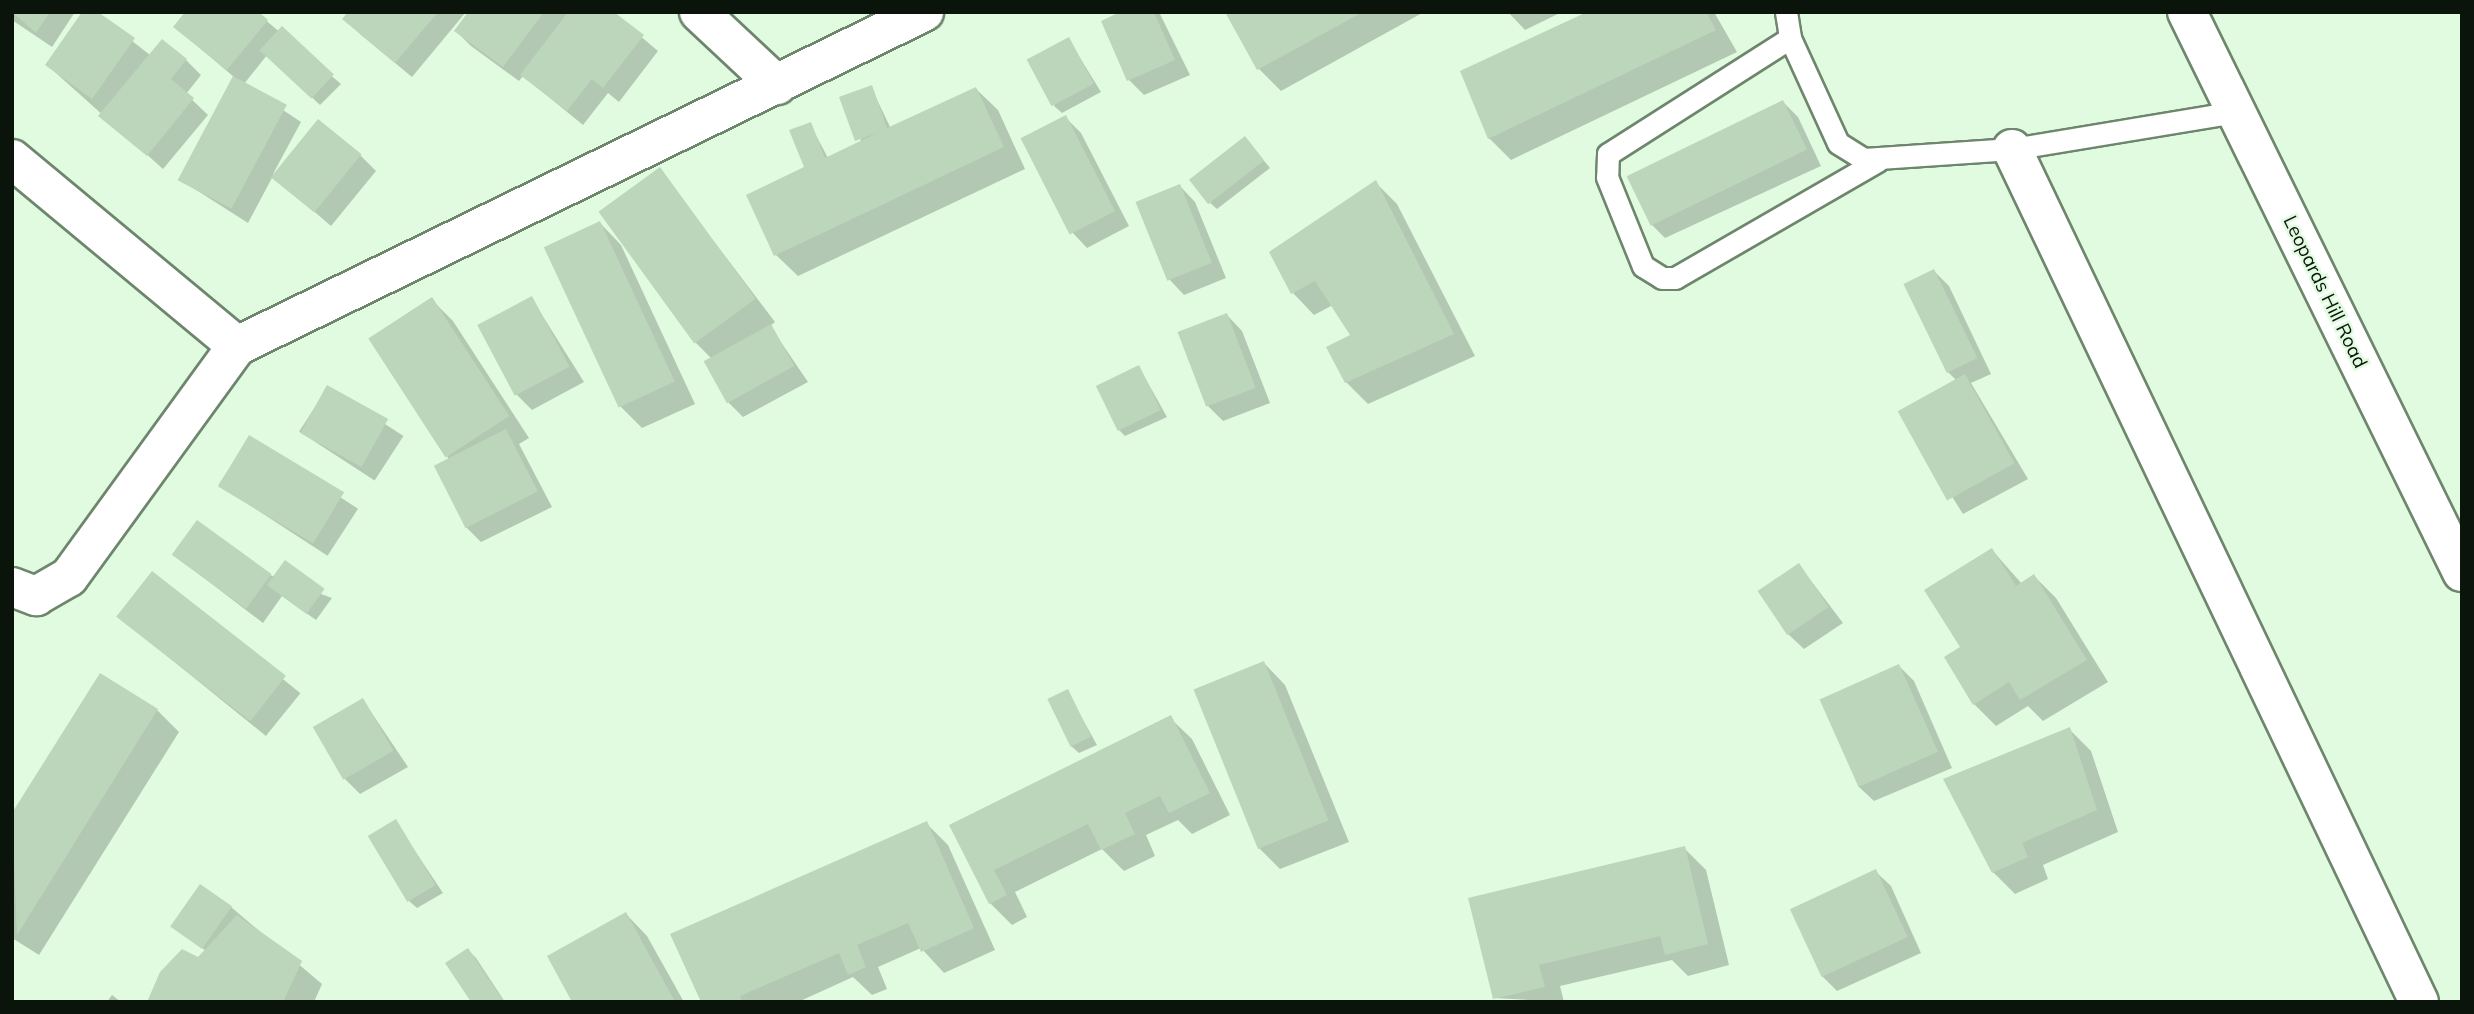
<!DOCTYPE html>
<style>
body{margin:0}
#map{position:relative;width:2474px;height:1014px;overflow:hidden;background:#e0fbdf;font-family:Mulish,sans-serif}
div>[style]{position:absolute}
.shadow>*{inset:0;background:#0003;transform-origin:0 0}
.building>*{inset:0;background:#bbd6ba;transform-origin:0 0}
.roads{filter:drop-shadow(2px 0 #6d866c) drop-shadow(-2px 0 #6d866c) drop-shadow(0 2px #6d866c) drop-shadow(0 -2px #6d866c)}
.service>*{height:21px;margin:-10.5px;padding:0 10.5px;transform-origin:10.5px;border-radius:10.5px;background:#fff}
.minor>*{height:38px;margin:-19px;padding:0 19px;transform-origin:19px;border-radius:19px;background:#fff}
.secondary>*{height:38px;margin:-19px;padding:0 19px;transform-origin:19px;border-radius:19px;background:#fff}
span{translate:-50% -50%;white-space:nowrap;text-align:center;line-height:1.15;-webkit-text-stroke:5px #e0fbdf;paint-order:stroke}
.street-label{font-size:19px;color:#0b140b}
.frame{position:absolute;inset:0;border:14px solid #0b140b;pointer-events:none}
</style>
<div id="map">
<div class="shadow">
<i style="clip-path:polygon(12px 12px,75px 12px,52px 47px,12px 20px)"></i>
<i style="clip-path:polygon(95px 12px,150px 55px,186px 60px,201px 75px,186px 94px,208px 115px,163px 169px,47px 65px)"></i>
<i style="clip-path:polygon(256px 12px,341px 84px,320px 105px,267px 55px,244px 84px,301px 122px,273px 174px,360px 155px,376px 171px,331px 226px,273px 176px,248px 223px,179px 179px,234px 77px,175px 27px)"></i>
<i style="clip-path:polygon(350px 12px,466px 12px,412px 77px,360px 34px)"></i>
<i style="clip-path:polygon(470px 12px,612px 12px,658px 51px,619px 102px,608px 93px,583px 125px,523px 76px,519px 81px,471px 46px,456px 31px)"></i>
<i style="clip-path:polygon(1124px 12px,1159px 12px,1190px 75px,1144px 95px,1129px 80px)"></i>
<i style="clip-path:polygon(1227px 12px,1424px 12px,1281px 91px,1259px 69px)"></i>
<i style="clip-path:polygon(1508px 12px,1562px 12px,1525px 30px)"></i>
<i style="clip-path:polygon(1591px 12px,1714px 12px,1737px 52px,1511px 160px,1489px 138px)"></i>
<i style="clip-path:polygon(1069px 40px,1101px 92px,1062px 113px,1054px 106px)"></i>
<i style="clip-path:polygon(871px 87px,891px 129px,976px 89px,998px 110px,1025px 169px,798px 276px,776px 255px,807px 168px,810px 124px,828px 158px,860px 143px)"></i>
<i style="clip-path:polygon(1783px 102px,1798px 117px,1821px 166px,1665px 238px,1650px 223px)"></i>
<i style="clip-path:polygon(1065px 117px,1081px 133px,1129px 226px,1087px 248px,1072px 232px,1024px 139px)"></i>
<i style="clip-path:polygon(1252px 146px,1270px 168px,1217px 209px,1209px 202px)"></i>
<i style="clip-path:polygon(659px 169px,775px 322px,770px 326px,808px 382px,743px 417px,728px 402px,711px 358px,695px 342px)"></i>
<i style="clip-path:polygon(1376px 183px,1397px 204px,1475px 356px,1368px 404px,1346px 382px,1353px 336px,1333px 305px,1314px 315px,1293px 293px)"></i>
<i style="clip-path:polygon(1180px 186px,1195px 202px,1226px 278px,1184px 295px,1169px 279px)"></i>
<i style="clip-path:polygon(600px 223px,621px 245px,695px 404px,642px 428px,621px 407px)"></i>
<i style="clip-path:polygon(1934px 271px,1949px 286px,1991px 374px,1971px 383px,2028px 479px,1963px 514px,1899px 412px,1957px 381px,1948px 372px)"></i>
<i style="clip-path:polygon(431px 299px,453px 321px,529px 438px,519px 444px,552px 507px,481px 542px,466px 527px,447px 455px)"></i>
<i style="clip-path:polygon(532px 299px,584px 382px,532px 410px,517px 395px)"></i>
<i style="clip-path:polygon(1227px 315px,1242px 331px,1270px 403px,1223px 421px,1208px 406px)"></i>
<i style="clip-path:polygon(1139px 367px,1167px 417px,1125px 436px,1118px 429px)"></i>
<i style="left:328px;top:387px;width:90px;height:53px;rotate:33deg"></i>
<i style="left:249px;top:438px;width:130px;height:56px;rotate:33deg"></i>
<i style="clip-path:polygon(1992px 550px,2022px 584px,2034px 576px,2056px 598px,2108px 682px,2043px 721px,2028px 706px,1996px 726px,1974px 704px,1962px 648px)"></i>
<i style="clip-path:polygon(174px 555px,270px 575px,332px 598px,316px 620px,282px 596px,263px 623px)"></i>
<i style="clip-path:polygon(1799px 565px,1843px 623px,1804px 649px,1788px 634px)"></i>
<i style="left:152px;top:573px;width:191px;height:55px;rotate:39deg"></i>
<i style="clip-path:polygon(1264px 663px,1285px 685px,1349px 842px,1280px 869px,1258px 847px,1196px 690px)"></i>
<i style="clip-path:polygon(1899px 666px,1914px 681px,1952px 768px,1874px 801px,1858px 786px)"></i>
<i style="clip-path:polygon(1067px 691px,1097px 745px,1079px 753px,1071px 746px)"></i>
<i style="clip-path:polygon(363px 700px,408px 767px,360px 794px,345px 779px)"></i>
<i style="clip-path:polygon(157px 710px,179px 732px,39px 955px,12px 938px,12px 817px)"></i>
<i style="clip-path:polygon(1170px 718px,1192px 739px,1230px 815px,1192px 834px,1178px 820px,1146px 835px,1155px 856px,1124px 871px,1102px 849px,1015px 892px,1027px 917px,1012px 925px,990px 903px,951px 825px)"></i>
<i style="clip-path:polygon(2069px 729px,2091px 751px,2118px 832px,2043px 865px,2048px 879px,2015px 894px,1993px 872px)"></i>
<i style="clip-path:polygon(395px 821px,443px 893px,417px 908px,409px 901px)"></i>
<i style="clip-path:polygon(926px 823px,948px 845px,995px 950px,944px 973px,921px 948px,878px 967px,887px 989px,872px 995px,853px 977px,798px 1002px,703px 1002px)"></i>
<i style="clip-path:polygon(1684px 848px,1706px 870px,1729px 965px,1688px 976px,1672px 960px,1560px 986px,1564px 1002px,1495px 998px)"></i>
<i style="clip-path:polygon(1875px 871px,1891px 886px,1921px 953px,1837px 991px,1822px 976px)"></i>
<i style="clip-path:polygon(231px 907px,322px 984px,314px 1002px,149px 1002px,206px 951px,174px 926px)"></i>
<i style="clip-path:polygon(626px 914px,647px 936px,684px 1002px,574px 1002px)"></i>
<i style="clip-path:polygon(468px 950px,476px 958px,505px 1002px,474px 1002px)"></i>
<i style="clip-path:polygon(112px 995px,121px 1002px,107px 1002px)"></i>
</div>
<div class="building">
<i style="clip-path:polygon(12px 12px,50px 12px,36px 33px)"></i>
<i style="clip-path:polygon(82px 12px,98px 12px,135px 38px,92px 99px,45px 65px)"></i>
<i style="clip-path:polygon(185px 12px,259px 12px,268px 20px,227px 70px,173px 27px)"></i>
<i style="clip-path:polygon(348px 12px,438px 12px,395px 63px,342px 19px)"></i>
<i style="clip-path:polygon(468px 12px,544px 12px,503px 67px,454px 31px)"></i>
<i style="clip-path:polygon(568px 12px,614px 12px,644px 35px,603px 88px,592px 79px,567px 111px,520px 75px)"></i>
<i style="clip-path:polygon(1120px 12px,1154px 12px,1175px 60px,1127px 81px,1101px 21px)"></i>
<i style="clip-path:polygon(1225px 12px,1363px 12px,1257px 70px)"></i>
<i style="clip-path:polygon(1587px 12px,1706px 12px,1716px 30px,1488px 139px,1460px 71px)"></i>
<i style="left:282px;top:26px;width:71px;height:33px;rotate:43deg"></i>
<i style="left:1069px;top:37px;width:53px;height:48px;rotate:62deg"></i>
<i style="clip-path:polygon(162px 39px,187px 59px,171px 79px,194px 98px,147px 156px,98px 116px)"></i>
<i style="left:233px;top:76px;width:61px;height:118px;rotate:28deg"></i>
<i style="clip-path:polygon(872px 85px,887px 128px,976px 87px,1004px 147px,774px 256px,746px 195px,804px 167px,789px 130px,811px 122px,825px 158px,877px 133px,855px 141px,839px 97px)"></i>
<i style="left:1783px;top:100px;width:55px;height:174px;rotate:64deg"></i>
<i style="left:1066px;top:115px;width:108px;height:51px;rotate:63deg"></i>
<i style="left:318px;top:119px;width:56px;height:75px;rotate:39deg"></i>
<i style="left:1245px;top:136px;width:31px;height:71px;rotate:52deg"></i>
<i style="left:660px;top:167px;width:163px;height:76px;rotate:54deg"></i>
<i style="clip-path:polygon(1376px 180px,1454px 334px,1345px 383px,1326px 347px,1350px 335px,1315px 281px,1291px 294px,1269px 252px)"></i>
<i style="left:1180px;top:184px;width:85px;height:48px;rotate:68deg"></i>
<i style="left:600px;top:221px;width:177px;height:62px;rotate:65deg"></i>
<i style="left:1934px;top:269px;width:99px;height:34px;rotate:64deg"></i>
<i style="left:532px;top:296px;width:80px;height:62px;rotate:62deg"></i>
<i style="left:432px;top:297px;width:142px;height:76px;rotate:57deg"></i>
<i style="left:1227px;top:313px;width:80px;height:53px;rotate:69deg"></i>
<i style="left:771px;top:324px;width:48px;height:77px;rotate:61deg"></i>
<i style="left:1139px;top:365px;width:50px;height:48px;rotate:64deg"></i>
<i style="left:1965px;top:374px;width:102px;height:77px;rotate:61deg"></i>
<i style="left:327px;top:385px;width:70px;height:55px;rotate:29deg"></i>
<i style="left:506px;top:429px;width:70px;height:81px;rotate:63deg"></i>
<i style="left:249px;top:435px;width:111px;height:60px;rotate:31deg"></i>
<i style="left:197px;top:520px;width:92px;height:43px;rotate:36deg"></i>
<i style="clip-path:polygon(1992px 548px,2016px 586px,2034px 574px,2087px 660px,2020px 700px,2009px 682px,1973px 705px,1944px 657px,1960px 647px,1924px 590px)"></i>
<i style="left:285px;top:560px;width:49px;height:31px;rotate:36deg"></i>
<i style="left:1799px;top:563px;width:53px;height:50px;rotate:56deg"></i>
<i style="left:152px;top:571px;width:170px;height:58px;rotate:38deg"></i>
<i style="left:1264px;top:661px;width:172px;height:76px;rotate:68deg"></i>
<i style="left:1899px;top:664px;width:96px;height:87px;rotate:66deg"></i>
<i style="clip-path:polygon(100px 673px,158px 709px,17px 935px,12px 813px)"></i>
<i style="left:1068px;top:689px;width:53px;height:23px;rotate:64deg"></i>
<i style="left:363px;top:698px;width:61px;height:58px;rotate:60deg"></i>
<i style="clip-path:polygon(1171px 715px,1210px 793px,1169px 813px,1160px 796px,1125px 813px,1135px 834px,1101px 850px,1088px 824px,994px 870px,1007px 895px,989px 904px,949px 825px)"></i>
<i style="clip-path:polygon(2070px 727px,2097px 810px,2022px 843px,2028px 857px,1992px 873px,1943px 779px)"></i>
<i style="left:396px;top:819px;width:77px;height:33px;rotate:59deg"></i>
<i style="clip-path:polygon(927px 821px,974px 928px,921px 952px,908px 923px,857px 945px,866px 967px,848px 975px,839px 953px,740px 996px,742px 1002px,701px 1002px,670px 934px)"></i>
<i style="clip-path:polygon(1685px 846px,1708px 944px,1665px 955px,1660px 936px,1539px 965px,1545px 987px,1493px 999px,1468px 898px)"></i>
<i style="left:1876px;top:869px;width:75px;height:95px;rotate:65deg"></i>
<i style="left:200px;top:884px;width:39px;height:52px;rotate:35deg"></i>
<i style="clip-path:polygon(626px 912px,675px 1002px,572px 1002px,547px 956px)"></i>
<i style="clip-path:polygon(237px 915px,302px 961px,283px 1002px,147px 1002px,160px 972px,182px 949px,198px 957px)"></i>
<i style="clip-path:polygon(468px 948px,504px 1002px,471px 1002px,445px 963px)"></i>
</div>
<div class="roads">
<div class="service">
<i style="left:1786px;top:12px;width:26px;rotate:81deg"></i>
<i style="left:1790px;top:38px;width:115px;rotate:65.4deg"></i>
<i style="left:1838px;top:143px;width:31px;rotate:32deg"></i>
<i style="left:1864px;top:159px;width:148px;rotate:-3.9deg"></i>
<i style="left:2012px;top:149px;width:227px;rotate:-9.4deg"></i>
<i style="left:1790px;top:38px;width:216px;rotate:147.5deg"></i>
<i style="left:1608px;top:154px;width:23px;rotate:92deg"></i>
<i style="left:1607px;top:177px;width:96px;rotate:68deg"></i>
<i style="left:1643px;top:266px;width:22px;rotate:32deg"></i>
<i style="left:1662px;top:278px;width:13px"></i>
<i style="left:1675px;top:278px;width:234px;rotate:-30deg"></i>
</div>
<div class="minor">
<i style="left:699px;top:12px;width:107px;rotate:43.1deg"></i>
<i style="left:2012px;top:149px;width:945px;rotate:64.49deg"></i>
<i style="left:12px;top:159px;width:293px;rotate:39.7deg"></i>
<i style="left:237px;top:346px;width:764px;rotate:-25.93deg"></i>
<i style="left:12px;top:587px;width:26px;rotate:21deg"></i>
<i style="left:36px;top:596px;width:38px;rotate:-30deg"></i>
<i style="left:69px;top:577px;width:286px;rotate:-54deg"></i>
</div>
<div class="secondary">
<i style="left:2187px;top:12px;width:624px;rotate:63.85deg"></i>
</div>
</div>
<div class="street-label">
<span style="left:2325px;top:292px;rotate:64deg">Leopards Hill Road</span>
</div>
<div class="frame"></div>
</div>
